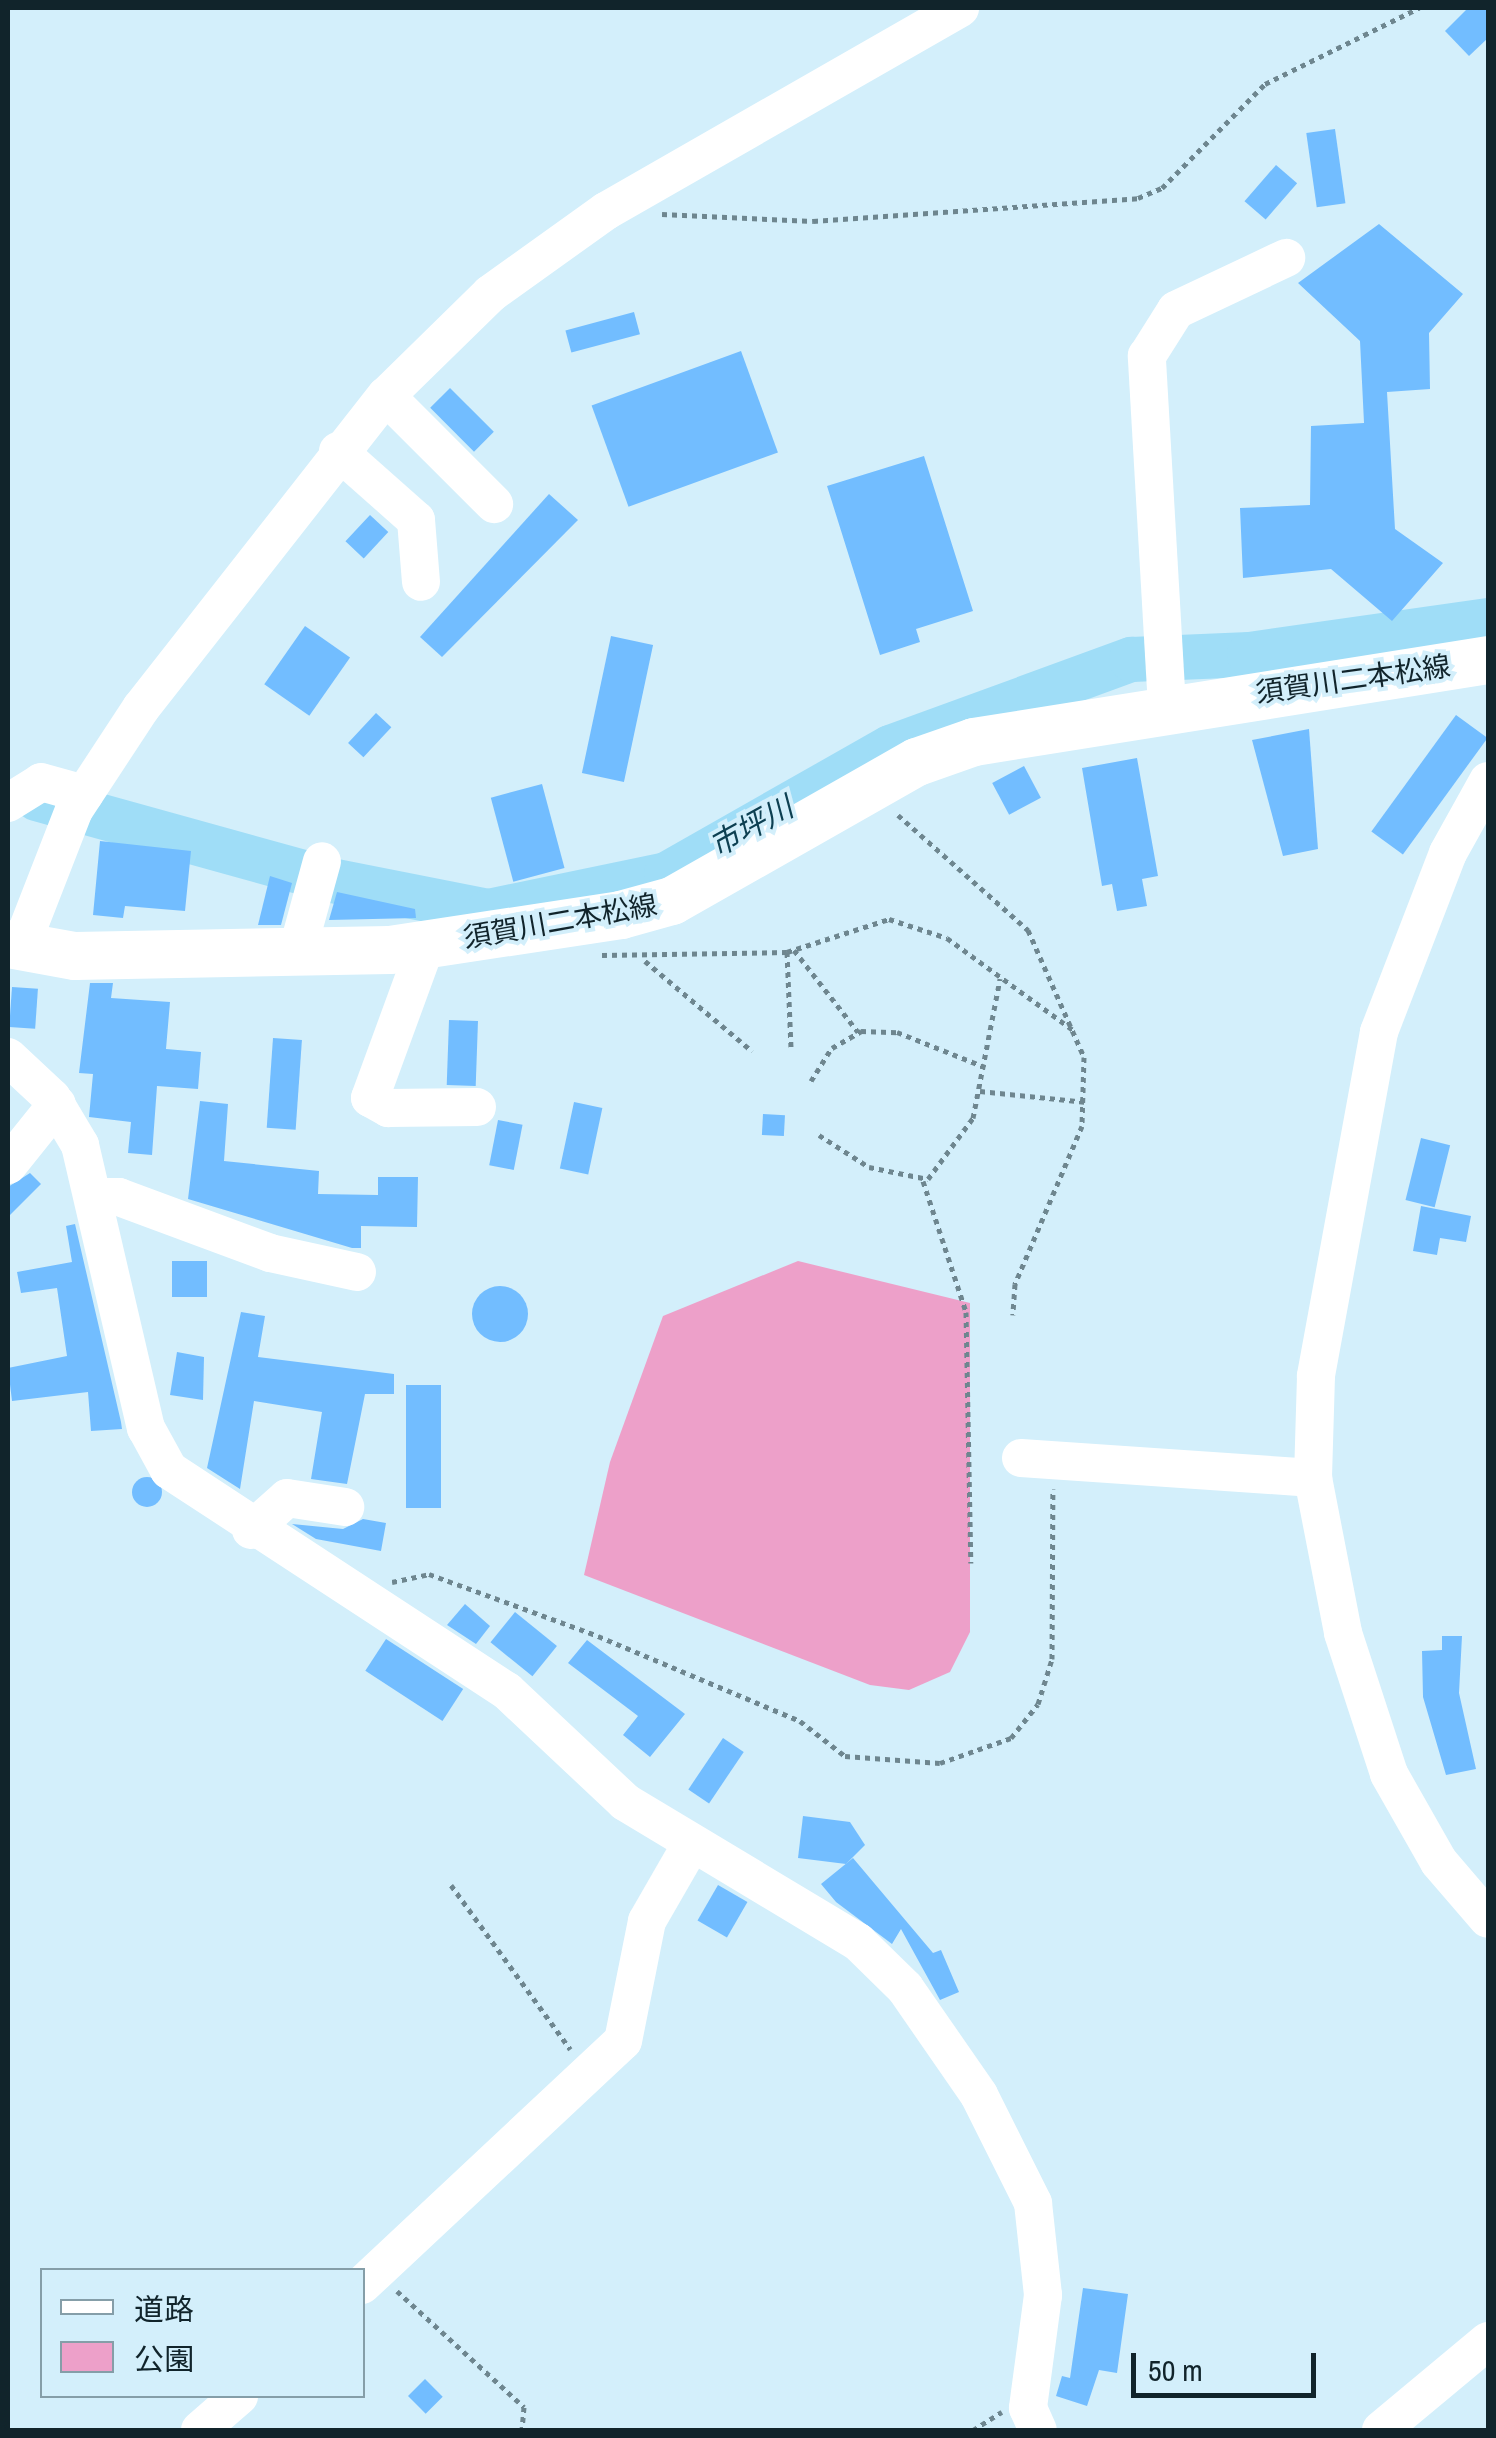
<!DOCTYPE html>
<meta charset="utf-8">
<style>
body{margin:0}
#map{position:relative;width:1496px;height:2438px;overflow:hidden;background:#d3effb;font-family:"Archivo Narrow","Noto Sans JP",sans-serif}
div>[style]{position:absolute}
.green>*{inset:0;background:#eda0c9}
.river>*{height:45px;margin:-22.5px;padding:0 22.5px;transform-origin:22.5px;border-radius:22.5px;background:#9fddf7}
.building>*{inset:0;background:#72bdff;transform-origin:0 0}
.round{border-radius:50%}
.path>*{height:5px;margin-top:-2.5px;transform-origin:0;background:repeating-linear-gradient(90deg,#6e868f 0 5px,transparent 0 10px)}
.minor>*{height:38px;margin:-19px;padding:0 19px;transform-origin:19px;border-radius:19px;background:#fff}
.major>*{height:48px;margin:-24px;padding:0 24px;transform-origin:24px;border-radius:24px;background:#fff}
span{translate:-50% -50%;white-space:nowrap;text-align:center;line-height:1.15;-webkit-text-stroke:8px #d3effb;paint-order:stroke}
.street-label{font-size:28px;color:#11242b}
.water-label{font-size:30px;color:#0d4052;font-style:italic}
.frame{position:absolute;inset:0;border:10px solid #11242b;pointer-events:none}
.legend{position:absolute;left:40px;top:2268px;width:325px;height:130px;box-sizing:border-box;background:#d3effb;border:2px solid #859ea8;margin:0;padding:12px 18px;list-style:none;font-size:30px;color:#11242b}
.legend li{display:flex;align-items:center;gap:20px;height:50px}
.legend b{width:50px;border:2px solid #859ea8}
.scale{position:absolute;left:1131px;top:2353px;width:185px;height:45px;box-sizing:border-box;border:5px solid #11242b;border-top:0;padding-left:12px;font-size:30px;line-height:35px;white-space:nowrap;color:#11242b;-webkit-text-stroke:8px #d3effb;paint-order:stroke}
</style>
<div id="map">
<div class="green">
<i style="clip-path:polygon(798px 1261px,970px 1303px,970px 1632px,950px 1672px,909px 1690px,870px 1685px,584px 1575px,610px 1462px,663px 1316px)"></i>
</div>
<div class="river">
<i style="left:36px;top:798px;width:306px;rotate:15.5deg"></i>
<i style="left:331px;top:880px;width:160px;rotate:11.2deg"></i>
<i style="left:488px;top:911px;width:182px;rotate:-11.7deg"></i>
<i style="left:666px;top:874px;width:257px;rotate:-29.6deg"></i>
<i style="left:890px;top:747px;width:257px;rotate:-20.1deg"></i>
<i style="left:1131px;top:659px;width:118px;rotate:-2.4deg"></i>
<i style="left:1249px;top:654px;width:241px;rotate:-8.1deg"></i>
</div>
<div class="building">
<i style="clip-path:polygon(1468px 8px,1488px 8px,1488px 38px,1469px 56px,1445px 31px)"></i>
<i style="left:1335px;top:129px;width:75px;height:29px;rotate:82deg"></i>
<i style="left:1276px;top:165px;width:28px;height:48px;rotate:41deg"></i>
<i style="clip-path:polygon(1379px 224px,1463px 294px,1429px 333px,1430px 389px,1387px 392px,1395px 529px,1443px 563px,1392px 621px,1331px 569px,1243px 578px,1240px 508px,1310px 505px,1311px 426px,1364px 423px,1360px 341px,1298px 283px)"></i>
<i style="left:634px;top:312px;width:23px;height:71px;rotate:75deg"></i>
<i style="left:741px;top:351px;width:108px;height:159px;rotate:70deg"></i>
<i style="left:450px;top:388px;width:62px;height:28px;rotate:45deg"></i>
<i style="clip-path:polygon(924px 456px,973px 611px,916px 629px,920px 642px,880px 655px,827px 486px)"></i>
<i style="clip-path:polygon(549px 494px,578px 520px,442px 657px,420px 637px)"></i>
<i style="left:370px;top:515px;width:25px;height:36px;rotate:43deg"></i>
<i style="left:305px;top:626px;width:55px;height:71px;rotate:35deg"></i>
<i style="left:611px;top:636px;width:43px;height:140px;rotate:12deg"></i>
<i style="left:376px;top:713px;width:21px;height:41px;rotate:43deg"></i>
<i style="left:1456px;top:715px;width:39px;height:144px;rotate:36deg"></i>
<i style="clip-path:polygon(1309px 729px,1318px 849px,1283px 856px,1252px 740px)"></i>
<i style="clip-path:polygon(1137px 758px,1158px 876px,1142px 879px,1147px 906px,1117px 911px,1112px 884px,1102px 886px,1082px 768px)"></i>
<i style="left:1024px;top:766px;width:36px;height:36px;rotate:62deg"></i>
<i style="left:542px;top:784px;width:87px;height:53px;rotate:75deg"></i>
<i style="clip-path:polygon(100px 841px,191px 851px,185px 911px,125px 906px,123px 918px,93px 915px)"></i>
<i style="clip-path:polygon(270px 876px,292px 883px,281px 925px,258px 925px)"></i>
<i style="clip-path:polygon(337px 892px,415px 909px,416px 918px,329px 920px)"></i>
<i style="clip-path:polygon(90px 983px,113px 983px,111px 998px,170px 1002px,166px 1049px,201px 1052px,198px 1089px,157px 1086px,152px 1155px,128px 1153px,131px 1122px,89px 1117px,93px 1074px,79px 1073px)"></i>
<i style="left:12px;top:987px;width:26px;height:40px;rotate:4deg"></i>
<i style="left:449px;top:1020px;width:29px;height:65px;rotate:2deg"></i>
<i style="left:273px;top:1038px;width:29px;height:90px;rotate:4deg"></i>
<i style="clip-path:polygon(200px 1101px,228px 1104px,224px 1161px,319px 1171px,318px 1194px,378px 1195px,378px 1177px,418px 1177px,417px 1227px,361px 1226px,361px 1248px,352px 1248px,188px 1199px)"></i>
<i style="left:574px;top:1102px;width:29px;height:68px;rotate:12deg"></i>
<i style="left:763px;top:1114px;width:22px;height:21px;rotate:3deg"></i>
<i style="left:498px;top:1120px;width:25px;height:46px;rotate:11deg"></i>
<i style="left:1421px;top:1138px;width:30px;height:64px;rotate:14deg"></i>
<i style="clip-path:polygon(30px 1173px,41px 1184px,8px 1217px,8px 1187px)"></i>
<i style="clip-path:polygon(1421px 1206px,1471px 1216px,1466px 1242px,1440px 1238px,1437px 1255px,1413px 1251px)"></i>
<i style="clip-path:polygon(75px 1224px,121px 1422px,122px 1429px,91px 1431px,88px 1392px,12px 1401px,8px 1368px,67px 1356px,57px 1288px,21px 1293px,17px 1272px,72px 1262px,66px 1226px)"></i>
<i style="left:172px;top:1261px;width:35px;height:36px"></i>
<i class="round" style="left:472px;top:1286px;width:56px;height:56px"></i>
<i style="clip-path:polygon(241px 1312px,265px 1316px,258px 1357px,394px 1374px,394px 1394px,365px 1394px,347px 1484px,311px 1479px,322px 1412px,254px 1401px,240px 1489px,207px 1468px)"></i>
<i style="clip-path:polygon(177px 1352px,204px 1357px,203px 1400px,170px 1395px)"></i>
<i style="left:406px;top:1385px;width:35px;height:123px"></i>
<i class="round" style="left:132px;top:1477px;width:30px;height:30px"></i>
<i style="clip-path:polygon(363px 1519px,386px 1523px,381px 1551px,316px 1539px,292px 1524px,343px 1529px)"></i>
<i style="clip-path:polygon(465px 1604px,490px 1626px,476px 1644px,447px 1625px)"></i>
<i style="left:515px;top:1612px;width:54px;height:39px;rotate:39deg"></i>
<i style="clip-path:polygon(1442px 1636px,1462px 1636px,1459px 1693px,1476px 1769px,1446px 1775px,1423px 1697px,1422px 1651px,1442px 1650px)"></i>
<i style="left:386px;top:1639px;width:92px;height:38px;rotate:33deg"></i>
<i style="clip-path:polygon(587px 1640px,685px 1714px,650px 1757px,623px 1735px,638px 1716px,568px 1663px)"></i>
<i style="left:723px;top:1738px;width:25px;height:62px;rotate:34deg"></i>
<i style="clip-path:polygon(803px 1816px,850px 1822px,865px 1845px,846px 1864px,798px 1858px)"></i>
<i style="clip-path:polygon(853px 1858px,933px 1953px,941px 1950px,959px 1992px,940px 2000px,901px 1929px,892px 1944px,836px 1902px,821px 1884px)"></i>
<i style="left:718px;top:1885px;width:34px;height:41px;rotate:30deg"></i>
<i style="clip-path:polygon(1083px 2288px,1128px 2294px,1117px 2373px,1099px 2370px,1087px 2406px,1056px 2396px,1062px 2376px,1070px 2378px)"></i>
<i style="left:425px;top:2379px;width:25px;height:24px;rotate:45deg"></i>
</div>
<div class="path">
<i style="left:662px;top:214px;width:151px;rotate:2.7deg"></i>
<i style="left:813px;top:221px;width:326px;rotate:-4deg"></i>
<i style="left:1138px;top:198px;width:26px;rotate:-23deg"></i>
<i style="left:1162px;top:188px;width:146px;rotate:-45.3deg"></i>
<i style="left:1265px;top:84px;width:172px;rotate:-26.3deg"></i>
<i style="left:898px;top:815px;width:174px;rotate:41.5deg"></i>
<i style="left:1028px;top:930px;width:139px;rotate:66.2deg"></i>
<i style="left:1084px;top:1057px;width:69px;rotate:91.7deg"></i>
<i style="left:1082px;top:1126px;width:172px;rotate:113deg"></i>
<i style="left:1015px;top:1284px;width:31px;rotate:94deg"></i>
<i style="left:794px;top:950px;width:104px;rotate:52deg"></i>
<i style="left:787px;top:952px;width:95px;rotate:87.6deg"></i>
<i style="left:602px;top:955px;width:185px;rotate:-0.9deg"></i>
<i style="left:787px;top:952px;width:107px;rotate:-17.9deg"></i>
<i style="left:889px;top:919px;width:61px;rotate:18.1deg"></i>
<i style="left:947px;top:938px;width:156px;rotate:36.1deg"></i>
<i style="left:645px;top:961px;width:140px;rotate:40.1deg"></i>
<i style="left:811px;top:1081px;width:39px;rotate:-58deg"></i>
<i style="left:832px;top:1048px;width:34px;rotate:-30deg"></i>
<i style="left:861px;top:1031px;width:36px;rotate:2deg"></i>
<i style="left:897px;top:1032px;width:95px;rotate:21.7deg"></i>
<i style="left:980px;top:1091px;width:107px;rotate:5.9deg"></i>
<i style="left:819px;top:1135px;width:59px;rotate:32.6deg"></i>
<i style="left:869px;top:1167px;width:60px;rotate:11.5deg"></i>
<i style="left:928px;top:1179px;width:76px;rotate:-53.6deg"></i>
<i style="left:973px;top:1118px;width:142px;rotate:-79deg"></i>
<i style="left:923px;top:1181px;width:138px;rotate:71.8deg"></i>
<i style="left:966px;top:1312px;width:251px;rotate:88.9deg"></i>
<i style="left:392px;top:1582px;width:38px;rotate:-12deg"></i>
<i style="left:429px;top:1574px;width:180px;rotate:20.1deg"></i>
<i style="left:598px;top:1636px;width:219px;rotate:22.8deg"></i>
<i style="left:800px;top:1721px;width:57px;rotate:37.9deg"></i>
<i style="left:845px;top:1756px;width:95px;rotate:4.2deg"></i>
<i style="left:940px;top:1763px;width:75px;rotate:-19.4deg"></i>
<i style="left:1011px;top:1738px;width:43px;rotate:-51.5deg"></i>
<i style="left:1038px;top:1704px;width:47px;rotate:-72.7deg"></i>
<i style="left:1052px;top:1659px;width:170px;rotate:-89.7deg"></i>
<i style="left:451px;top:1885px;width:203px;rotate:54deg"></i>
<i style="left:397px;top:2291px;width:172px;rotate:42.4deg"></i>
<i style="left:524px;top:2407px;width:23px;rotate:95deg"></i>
<i style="left:973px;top:2430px;width:34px;rotate:-32deg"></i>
</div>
<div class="minor">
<i style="left:386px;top:396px;width:153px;rotate:45deg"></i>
<i style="left:338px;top:451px;width:104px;rotate:41.5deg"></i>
<i style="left:416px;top:520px;width:62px;rotate:85.4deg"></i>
<i style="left:1167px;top:707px;width:352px;rotate:-93.3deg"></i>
<i style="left:1147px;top:356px;width:54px;rotate:-57.8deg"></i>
<i style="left:1176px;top:310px;width:122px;rotate:-25.3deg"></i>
<i style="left:1488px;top:781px;width:82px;rotate:119.1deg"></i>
<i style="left:1448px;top:853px;width:192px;rotate:111.1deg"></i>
<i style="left:1379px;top:1032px;width:350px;rotate:100.4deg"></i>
<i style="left:1316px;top:1376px;width:102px;rotate:91.7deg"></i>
<i style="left:1313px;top:1478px;width:158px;rotate:79deg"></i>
<i style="left:1343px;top:1633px;width:148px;rotate:71.9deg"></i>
<i style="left:1389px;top:1774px;width:101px;rotate:60.4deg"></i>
<i style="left:1439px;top:1862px;width:75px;rotate:49.3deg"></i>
<i style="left:8px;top:803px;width:39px;rotate:-32deg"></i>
<i style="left:41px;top:782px;width:45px;rotate:15.6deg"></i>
<i style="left:426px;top:945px;width:163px;rotate:110.1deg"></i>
<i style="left:370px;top:1098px;width:21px;rotate:29deg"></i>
<i style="left:388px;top:1108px;width:89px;rotate:-0.6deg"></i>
<i style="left:21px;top:946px;width:146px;rotate:-68.7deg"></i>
<i style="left:74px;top:810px;width:122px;rotate:-56.7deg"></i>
<i style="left:141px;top:708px;width:397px;rotate:-51.9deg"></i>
<i style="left:386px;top:396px;width:146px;rotate:-44.4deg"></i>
<i style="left:490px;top:294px;width:143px;rotate:-35.6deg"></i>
<i style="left:606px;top:211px;width:408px;rotate:-29.8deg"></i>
<i style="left:297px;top:952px;width:94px;rotate:-74.6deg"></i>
<i style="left:8px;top:1057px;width:60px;rotate:43deg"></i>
<i style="left:52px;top:1098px;width:55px;rotate:59.2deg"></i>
<i style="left:80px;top:1145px;width:291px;rotate:76.9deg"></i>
<i style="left:146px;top:1428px;width:48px;rotate:61.3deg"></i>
<i style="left:169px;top:1470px;width:404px;rotate:33.2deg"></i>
<i style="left:507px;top:1691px;width:162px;rotate:43.2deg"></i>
<i style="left:625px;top:1802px;width:272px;rotate:31deg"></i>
<i style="left:858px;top:1942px;width:66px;rotate:44.4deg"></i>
<i style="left:905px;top:1988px;width:130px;rotate:55.3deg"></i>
<i style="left:979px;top:2095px;width:121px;rotate:63.4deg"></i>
<i style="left:1033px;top:2203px;width:93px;rotate:83.8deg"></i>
<i style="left:1043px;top:2295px;width:114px;rotate:97.6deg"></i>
<i style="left:1028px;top:2408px;width:24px;rotate:66deg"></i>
<i style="left:8px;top:1165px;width:78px;rotate:-51.2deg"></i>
<i style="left:94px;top:1197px;width:25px"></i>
<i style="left:119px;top:1197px;width:161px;rotate:20.3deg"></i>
<i style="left:270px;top:1253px;width:89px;rotate:12.3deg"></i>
<i style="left:1021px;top:1458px;width:293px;rotate:3.9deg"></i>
<i style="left:251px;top:1530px;width:48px;rotate:-41.6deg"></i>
<i style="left:287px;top:1498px;width:59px;rotate:8.8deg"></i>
<i style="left:362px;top:2285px;width:357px;rotate:-43.1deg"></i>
<i style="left:623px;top:2041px;width:122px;rotate:-78.7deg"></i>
<i style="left:647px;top:1921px;width:84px;rotate:-60.1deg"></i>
<i style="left:200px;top:2430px;width:52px;rotate:-41.1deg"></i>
<i style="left:1381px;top:2430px;width:139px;rotate:-39.8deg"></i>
</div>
<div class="major">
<i style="left:8px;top:944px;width:68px;rotate:10.2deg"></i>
<i style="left:75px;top:956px;width:315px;rotate:-1.1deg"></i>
<i style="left:390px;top:950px;width:234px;rotate:-8.6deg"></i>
<i style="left:621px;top:915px;width:53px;rotate:-15.4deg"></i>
<i style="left:672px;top:901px;width:282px;rotate:-29.6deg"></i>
<i style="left:917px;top:762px;width:60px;rotate:-19.3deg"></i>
<i style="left:974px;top:742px;width:520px;rotate:-9.06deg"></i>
</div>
<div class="street-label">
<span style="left:1353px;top:679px;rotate:-8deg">須賀川二本松線</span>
<span style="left:560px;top:921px;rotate:-10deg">須賀川二本松線</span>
</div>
<div class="water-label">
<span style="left:751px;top:826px;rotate:-29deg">市坪川</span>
</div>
<div class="frame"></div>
<ul class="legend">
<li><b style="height:12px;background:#fff"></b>道路</li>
<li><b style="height:28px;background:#eda0c9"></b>公園</li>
</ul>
<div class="scale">50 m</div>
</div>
